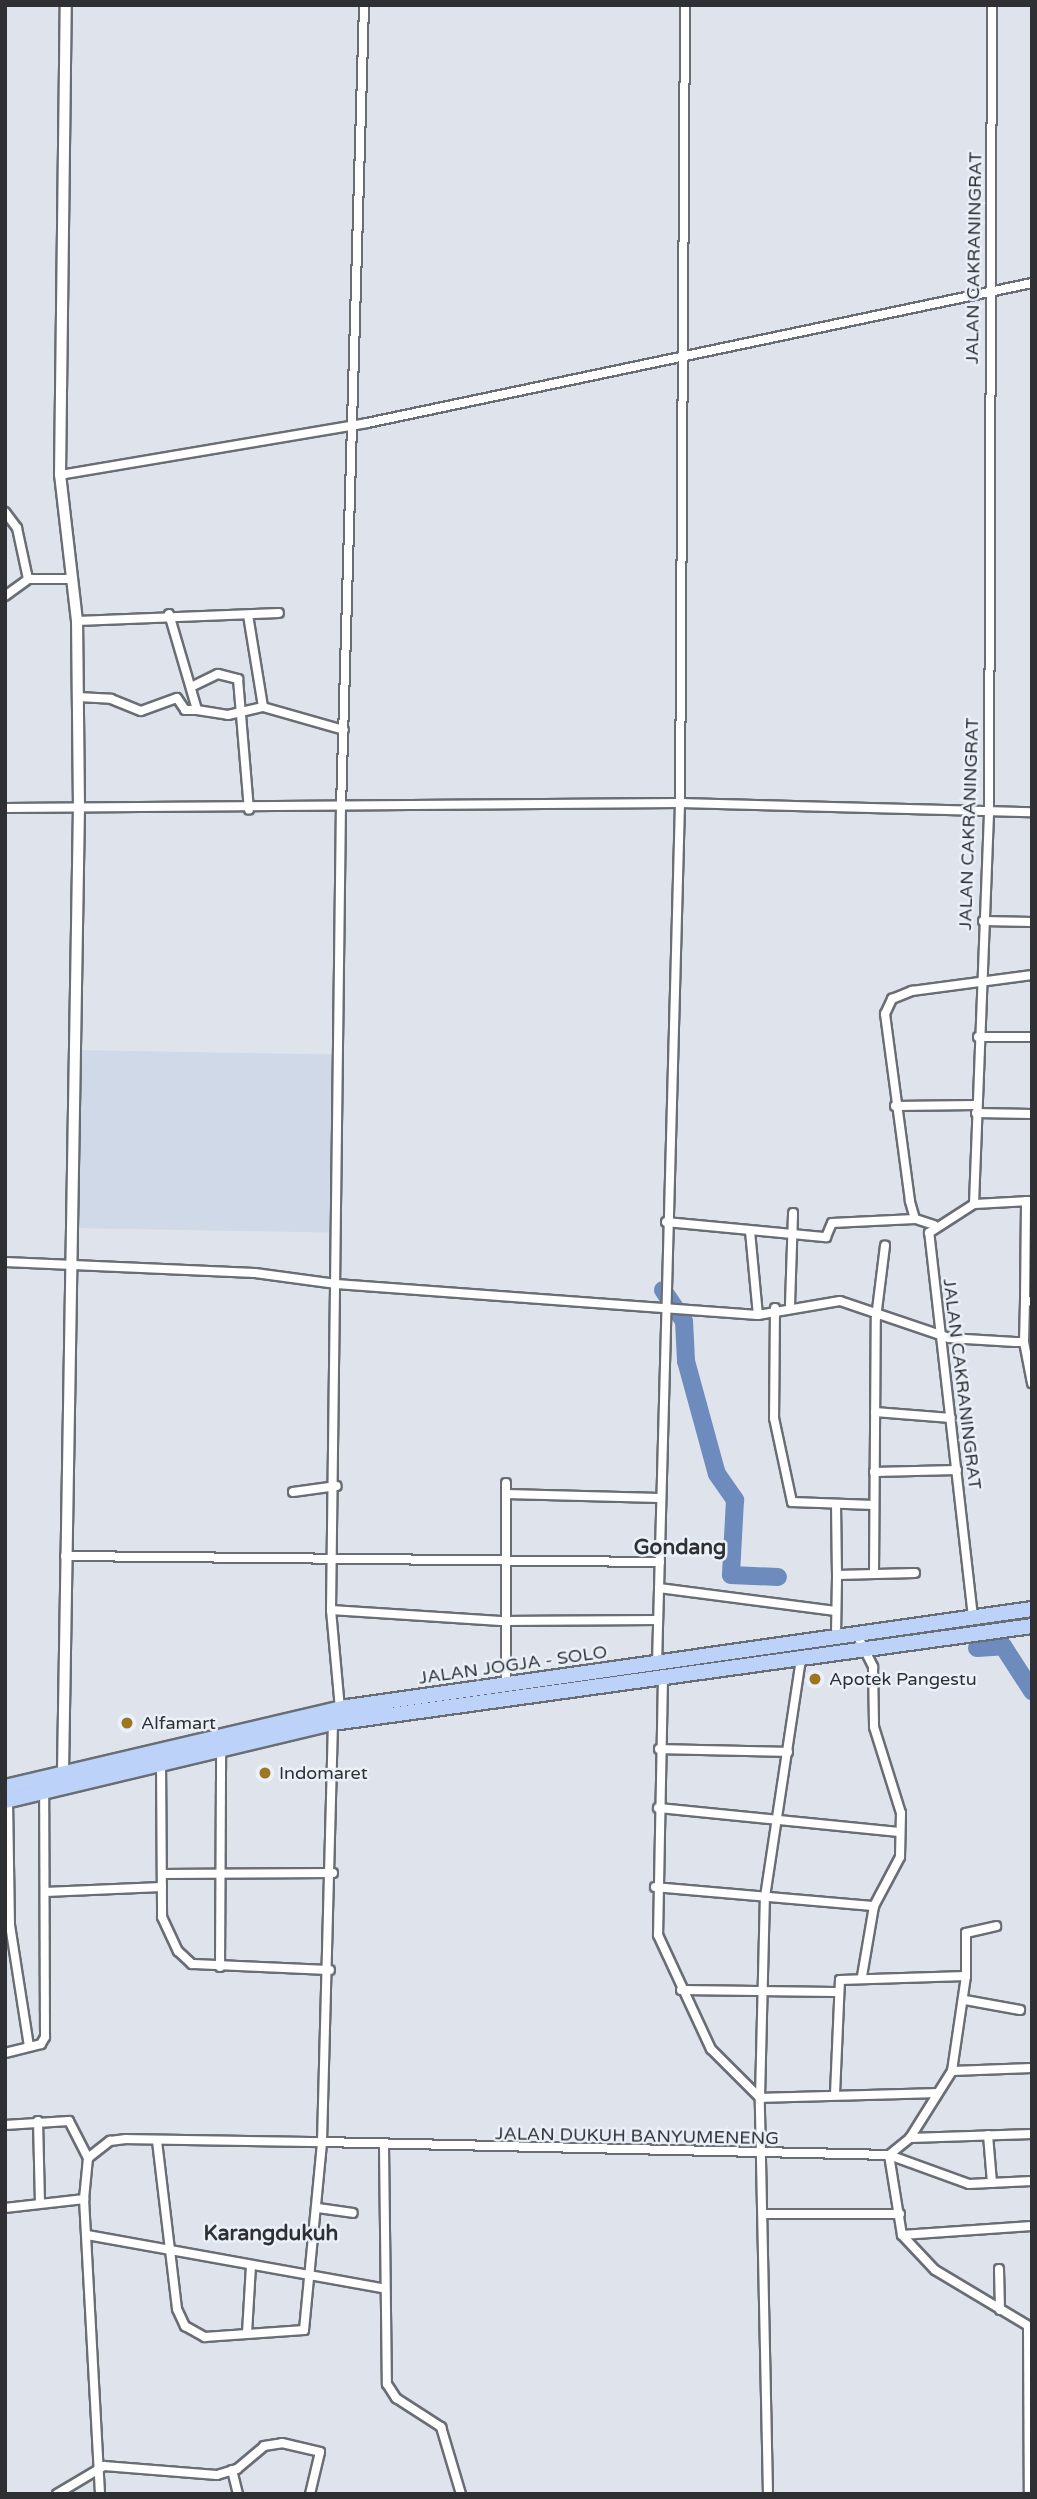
<!DOCTYPE html>
<style>
body{margin:0}
#map{position:relative;width:1037px;height:2499px;overflow:hidden;background:#dee3ec;font-family:"Varela Round",sans-serif}
div>[style]{position:absolute}
.built>*{inset:0;background:#d0d9e8;transform-origin:0 0}
.river>*{height:18px;margin:-9px;padding:0 9px;transform-origin:9px;border-radius:9px;background:#6e8bbd}
.roads{filter:drop-shadow(2px 0 #696e75) drop-shadow(-2px 0 #696e75) drop-shadow(0 2px #696e75) drop-shadow(0 -2px #696e75)}
.minor>*{height:8px;margin:-4px;padding:0 4px;transform-origin:4px;border-radius:4px;background:#fff}
.tertiary>*{height:10px;margin:-5px;padding:0 5px;transform-origin:5px;border-radius:5px;background:#fff}
.trunk>*{height:14px;margin:-7px;padding:0 7px;transform-origin:7px;border-radius:7px;background:#bcd2f8}
.dots>*{width:19px;height:19px;translate:-50% -50%;box-sizing:border-box;border:4px solid #ebf1f9;border-radius:50%}
span{translate:-50% -50%;white-space:nowrap;text-align:center;line-height:1.15;-webkit-text-stroke:5px #ebf1f9;paint-order:stroke}
.street-label{font-size:18px;color:#2e3033}
.poi-label{font-size:18px;color:#2e3033}
.left{translate:0 -50%;text-align:left}
.quarter-label{font-size:21px;color:#2e3033;font-weight:700}
.frame{position:absolute;inset:0;border:7px solid #2e3033;pointer-events:none}
</style>
<div id="map">
<div class="built">
<i style="left:73px;top:1050px;width:262px;height:178px;rotate:1deg"></i>
</div>
<div class="river">
<i style="left:663px;top:1290px;width:37px;rotate:56deg"></i>
<i style="left:684px;top:1321px;width:40px;rotate:87.1deg"></i>
<i style="left:686px;top:1361px;width:117px;rotate:74.7deg"></i>
<i style="left:717px;top:1474px;width:32px;rotate:55deg"></i>
<i style="left:735px;top:1500px;width:75px;rotate:93.1deg"></i>
<i style="left:731px;top:1575px;width:47px;rotate:2.4deg"></i>
<i style="left:977px;top:1648px;width:26px;rotate:-4deg"></i>
<i style="left:1003px;top:1646px;width:54px;rotate:57.2deg"></i>
</div>
<div class="roads">
<div class="minor">
<i style="left:60px;top:475px;width:311px;rotate:-9.6deg"></i>
<i style="left:367px;top:423px;width:680px;rotate:-11.89deg"></i>
<i style="left:5px;top:512px;width:20px;rotate:53deg"></i>
<i style="left:17px;top:528px;width:52px;rotate:77.8deg"></i>
<i style="left:5px;top:596px;width:29px;rotate:-36deg"></i>
<i style="left:28px;top:579px;width:43px"></i>
<i style="left:169px;top:614px;width:100px;rotate:73.7deg"></i>
<i style="left:197px;top:710px;width:31px;rotate:9deg"></i>
<i style="left:228px;top:715px;width:36px;rotate:-13deg"></i>
<i style="left:263px;top:707px;width:84px;rotate:15.9deg"></i>
<i style="left:248px;top:615px;width:93px;rotate:80.7deg"></i>
<i style="left:77px;top:621px;width:202px;rotate:-2.3deg"></i>
<i style="left:191px;top:687px;width:30px;rotate:-26deg"></i>
<i style="left:218px;top:674px;width:21px;rotate:14deg"></i>
<i style="left:238px;top:679px;width:131px;rotate:85.2deg"></i>
<i style="left:78px;top:697px;width:33px;rotate:3deg"></i>
<i style="left:111px;top:699px;width:32px;rotate:22deg"></i>
<i style="left:141px;top:711px;width:38px;rotate:-20deg"></i>
<i style="left:177px;top:698px;width:14px;rotate:56deg"></i>
<i style="left:185px;top:710px;width:12px"></i>
<i style="left:5px;top:808px;width:675px;rotate:-0.42deg"></i>
<i style="left:680px;top:803px;width:352px;rotate:1.5deg"></i>
<i style="left:983px;top:921px;width:49px;rotate:1.2deg"></i>
<i style="left:978px;top:1037px;width:54px"></i>
<i style="left:895px;top:1106px;width:81px;rotate:-0.7deg"></i>
<i style="left:976px;top:1113px;width:56px;rotate:1deg"></i>
<i style="left:974px;top:1204px;width:56px;rotate:-3.1deg"></i>
<i style="left:666px;top:1222px;width:161px;rotate:5.4deg"></i>
<i style="left:826px;top:1237px;width:15px;rotate:-67deg"></i>
<i style="left:832px;top:1223px;width:83px;rotate:-2.8deg"></i>
<i style="left:934px;top:1225px;width:20px;rotate:-162deg"></i>
<i style="left:915px;top:1219px;width:19px;rotate:-106deg"></i>
<i style="left:910px;top:1201px;width:189px;rotate:-97.6deg"></i>
<i style="left:885px;top:1014px;width:17px;rotate:-65deg"></i>
<i style="left:892px;top:999px;width:22px;rotate:-22deg"></i>
<i style="left:912px;top:991px;width:121px;rotate:-7.6deg"></i>
<i style="left:750px;top:1231px;width:84px;rotate:84.6deg"></i>
<i style="left:5px;top:1262px;width:250px;rotate:2.5deg"></i>
<i style="left:255px;top:1273px;width:82px;rotate:7.7deg"></i>
<i style="left:336px;top:1284px;width:423px;rotate:4.2deg"></i>
<i style="left:758px;top:1315px;width:83px;rotate:-9.7deg"></i>
<i style="left:840px;top:1301px;width:115px;rotate:18.7deg"></i>
<i style="left:949px;top:1338px;width:66px;rotate:3.5deg"></i>
<i style="left:1015px;top:1342px;width:9px"></i>
<i style="left:1024px;top:1342px;width:42px;rotate:-88.6deg"></i>
<i style="left:1025px;top:1300px;width:7px;rotate:16deg"></i>
<i style="left:1025px;top:1300px;width:99px;rotate:-89.4deg"></i>
<i style="left:790px;top:1305px;width:92px;rotate:-88.1deg"></i>
<i style="left:775px;top:1308px;width:110px;rotate:90.5deg"></i>
<i style="left:774px;top:1418px;width:86px;rotate:77.9deg"></i>
<i style="left:792px;top:1502px;width:82px;rotate:2.1deg"></i>
<i style="left:1024px;top:1342px;width:42px;rotate:79deg"></i>
<i style="left:875px;top:1412px;width:76px;rotate:4.5deg"></i>
<i style="left:874px;top:1472px;width:83px;rotate:-1.4deg"></i>
<i style="left:293px;top:1492px;width:44px;rotate:-7.8deg"></i>
<i style="left:506px;top:1494px;width:154px;rotate:1.5deg"></i>
<i style="left:836px;top:1504px;width:71px;rotate:89.2deg"></i>
<i style="left:65px;top:1556px;width:595px;rotate:0.58deg"></i>
<i style="left:874px;top:1574px;width:256px;rotate:-89.6deg"></i>
<i style="left:876px;top:1318px;width:73px;rotate:-82.9deg"></i>
<i style="left:659px;top:1588px;width:178px;rotate:7.4deg"></i>
<i style="left:331px;top:1610px;width:170px;rotate:3.7deg"></i>
<i style="left:501px;top:1621px;width:156px;rotate:-0.4deg"></i>
<i style="left:973px;top:1617px;width:387px;rotate:-96.5deg"></i>
<i style="left:929px;top:1233px;width:54px;rotate:-32.8deg"></i>
<i style="left:974px;top:1204px;width:393px;rotate:-87.8deg"></i>
<i style="left:989px;top:811px;width:806px;rotate:-89.79deg"></i>
<i style="left:856px;top:1633px;width:38px;rotate:63deg"></i>
<i style="left:873px;top:1667px;width:60px;rotate:89deg"></i>
<i style="left:874px;top:1727px;width:90px;rotate:72.6deg"></i>
<i style="left:901px;top:1813px;width:44px;rotate:91.3deg"></i>
<i style="left:900px;top:1857px;width:55px;rotate:118deg"></i>
<i style="left:874px;top:1906px;width:71px;rotate:99.7deg"></i>
<i style="left:836px;top:1635px;width:60px;rotate:-89deg"></i>
<i style="left:837px;top:1575px;width:78px;rotate:-1.5deg"></i>
<i style="left:657px;top:1664px;width:861px;rotate:-88.47deg"></i>
<i style="left:680px;top:803px;width:798px;rotate:-89.64deg"></i>
<i style="left:663px;top:1677px;width:258px;rotate:91.1deg"></i>
<i style="left:658px;top:1935px;width:126px;rotate:65.1deg"></i>
<i style="left:711px;top:2049px;width:69px;rotate:45deg"></i>
<i style="left:760px;top:2098px;width:176px;rotate:-1.6deg"></i>
<i style="left:506px;top:1685px;width:202px;rotate:-90deg"></i>
<i style="left:340px;top:1709px;width:99px;rotate:-95.2deg"></i>
<i style="left:331px;top:1610px;width:802px;rotate:-89.29deg"></i>
<i style="left:341px;top:808px;width:803px;rotate:-88.36deg"></i>
<i style="left:659px;top:1749px;width:129px;rotate:1.3deg"></i>
<i style="left:161px;top:1761px;width:156px;rotate:89.6deg"></i>
<i style="left:162px;top:1917px;width:38px;rotate:65deg"></i>
<i style="left:178px;top:1951px;width:19px;rotate:43deg"></i>
<i style="left:192px;top:1964px;width:138px;rotate:2.5deg"></i>
<i style="left:8px;top:1800px;width:125px;rotate:89.1deg"></i>
<i style="left:10px;top:1925px;width:123px;rotate:81.1deg"></i>
<i style="left:658px;top:1808px;width:243px;rotate:5.7deg"></i>
<i style="left:162px;top:1874px;width:171px;rotate:-0.3deg"></i>
<i style="left:655px;top:1887px;width:220px;rotate:5deg"></i>
<i style="left:45px;top:1892px;width:117px;rotate:-2.4deg"></i>
<i style="left:220px;top:1967px;width:219px;rotate:-89.7deg"></i>
<i style="left:966px;top:1976px;width:96px;rotate:98.4deg"></i>
<i style="left:952px;top:2071px;width:79px;rotate:122.1deg"></i>
<i style="left:910px;top:2138px;width:27px;rotate:141deg"></i>
<i style="left:889px;top:2155px;width:81px;rotate:80.8deg"></i>
<i style="left:902px;top:2235px;width:48px;rotate:46.7deg"></i>
<i style="left:935px;top:2270px;width:113px;rotate:30.9deg"></i>
<i style="left:681px;top:1990px;width:154px;rotate:0.7deg"></i>
<i style="left:965px;top:2000px;width:56px;rotate:10.3deg"></i>
<i style="left:5px;top:2053px;width:37px;rotate:-14deg"></i>
<i style="left:41px;top:2044px;width:8px;rotate:-60deg"></i>
<i style="left:45px;top:2037px;width:246px;rotate:-90.2deg"></i>
<i style="left:952px;top:2071px;width:80px;rotate:-2.1deg"></i>
<i style="left:835px;top:2094px;width:114px;rotate:-87.5deg"></i>
<i style="left:840px;top:1980px;width:126px;rotate:-1.8deg"></i>
<i style="left:966px;top:1976px;width:43px;rotate:-90deg"></i>
<i style="left:966px;top:1933px;width:31px;rotate:-13deg"></i>
<i style="left:38px;top:2121px;width:81px;rotate:88.6deg"></i>
<i style="left:5px;top:2125px;width:64px;rotate:-3.6deg"></i>
<i style="left:69px;top:2121px;width:42px;rotate:62.8deg"></i>
<i style="left:988px;top:2135px;width:48px;rotate:85.2deg"></i>
<i style="left:910px;top:2138px;width:122px;rotate:-1.9deg"></i>
<i style="left:157px;top:2141px;width:169px;rotate:83.2deg"></i>
<i style="left:177px;top:2309px;width:19px;rotate:65deg"></i>
<i style="left:185px;top:2326px;width:23px;rotate:29deg"></i>
<i style="left:205px;top:2337px;width:99px;rotate:-4deg"></i>
<i style="left:304px;top:2330px;width:189px;rotate:-84.5deg"></i>
<i style="left:322px;top:2142px;width:567px;rotate:1.31deg"></i>
<i style="left:889px;top:2155px;width:85px;rotate:19.9deg"></i>
<i style="left:969px;top:2184px;width:63px;rotate:-2.7deg"></i>
<i style="left:384px;top:2147px;width:237px;rotate:89.3deg"></i>
<i style="left:387px;top:2384px;width:17px;rotate:57deg"></i>
<i style="left:396px;top:2398px;width:54px;rotate:32.8deg"></i>
<i style="left:441px;top:2427px;width:70px;rotate:73.4deg"></i>
<i style="left:5px;top:2208px;width:80px;rotate:-6.5deg"></i>
<i style="left:318px;top:2208px;width:35px;rotate:8deg"></i>
<i style="left:765px;top:2214px;width:135px"></i>
<i style="left:87px;top:2235px;width:300px;rotate:10.2deg"></i>
<i style="left:902px;top:2235px;width:130px;rotate:-4deg"></i>
<i style="left:999px;top:2269px;width:41px;rotate:88.6deg"></i>
<i style="left:1028px;top:2328px;width:166px;rotate:89.7deg"></i>
<i style="left:247px;top:2333px;width:68px;rotate:-86.6deg"></i>
<i style="left:232px;top:2470px;width:25px;rotate:76deg"></i>
<i style="left:57px;top:2494px;width:55px;rotate:-30.8deg"></i>
<i style="left:104px;top:2466px;width:113px;rotate:4.6deg"></i>
<i style="left:217px;top:2475px;width:21px;rotate:-17deg"></i>
<i style="left:237px;top:2469px;width:35px;rotate:-40deg"></i>
<i style="left:264px;top:2446px;width:18px;rotate:-9deg"></i>
<i style="left:282px;top:2443px;width:39px;rotate:13deg"></i>
<i style="left:320px;top:2452px;width:43px;rotate:103.4deg"></i>
<i style="left:100px;top:2494px;width:295px;rotate:-93.1deg"></i>
<i style="left:84px;top:2199px;width:41px;rotate:-84.4deg"></i>
<i style="left:88px;top:2158px;width:28px;rotate:-38deg"></i>
<i style="left:110px;top:2141px;width:16px;rotate:-7deg"></i>
<i style="left:126px;top:2139px;width:196px;rotate:0.9deg"></i>
<i style="left:322px;top:2142px;width:419px;rotate:-88.5deg"></i>
<i style="left:768px;top:2494px;width:396px;rotate:-91.2deg"></i>
<i style="left:760px;top:2098px;width:201px;rotate:-88.6deg"></i>
<i style="left:765px;top:1897px;width:242px;rotate:-81.4deg"></i>
</div>
<div class="tertiary">
<i style="left:63px;top:1771px;width:962px;rotate:-89.05deg"></i>
<i style="left:79px;top:809px;width:188px;rotate:-90.6deg"></i>
<i style="left:77px;top:621px;width:147px;rotate:-96.6deg"></i>
<i style="left:60px;top:475px;width:470px;rotate:-89.3deg"></i>
</div>
<div class="trunk">
<i style="left:5px;top:1787px;width:351px;rotate:-13.2deg"></i>
<i style="left:347px;top:1707px;width:692px;rotate:-8.14deg"></i>
<i style="left:5px;top:1801px;width:337px;rotate:-13.4deg"></i>
<i style="left:333px;top:1723px;width:706px;rotate:-7.9deg"></i>
</div>
</div>
<div class="dots">
<i style="left:815px;top:1679px;background:#9e7623"></i>
<i style="left:127px;top:1723px;background:#9e7623"></i>
<i style="left:265px;top:1773px;background:#9e7623"></i>
</div>
<div class="street-label">
<span style="left:974px;top:258px;rotate:-89deg">JALAN CAKRANINGRAT</span>
<span style="left:969px;top:824px;rotate:-88deg">JALAN CAKRANINGRAT</span>
<span style="left:962px;top:1384px;rotate:83deg">JALAN CAKRANINGRAT</span>
<span style="left:513px;top:1665px;rotate:-8deg">JALAN JOGJA - SOLO</span>
<span style="left:637px;top:2136px;rotate:1deg">JALAN DUKUH BANYUMENENG</span>
</div>
<div class="poi-label">
<span class="left" style="left:829px;top:1679px">Apotek Pangestu</span>
<span class="left" style="left:141px;top:1723px">Alfamart</span>
<span class="left" style="left:279px;top:1773px">Indomaret</span>
</div>
<div class="quarter-label">
<span style="left:680px;top:1548px">Gondang</span>
<span style="left:271px;top:2234px">Karangdukuh</span>
</div>
<div class="frame"></div>
</div>
